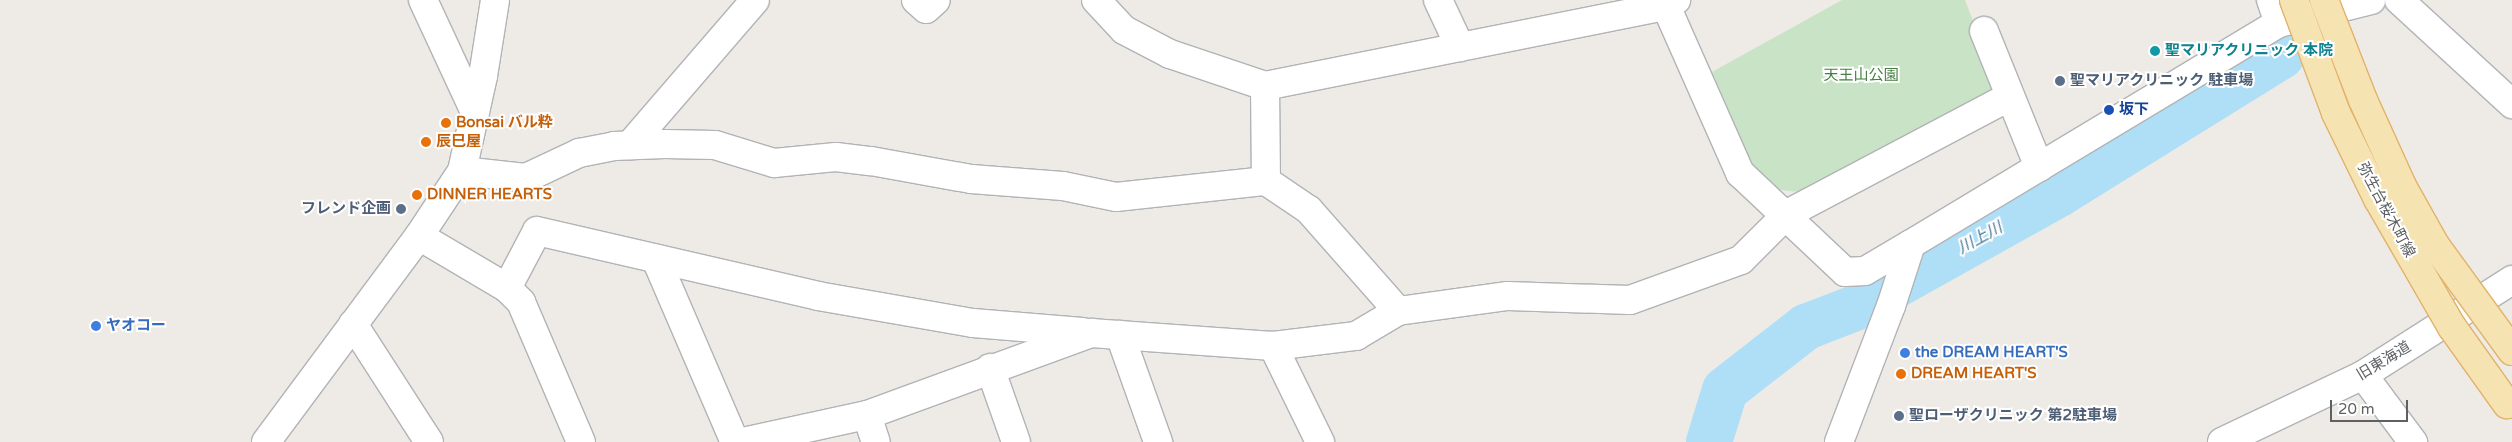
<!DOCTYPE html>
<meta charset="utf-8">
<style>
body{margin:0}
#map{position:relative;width:2512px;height:442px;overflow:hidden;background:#eeebe6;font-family:"Varela Round","Noto Sans JP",sans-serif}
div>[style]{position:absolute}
.green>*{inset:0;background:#c8e3c5}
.river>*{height:46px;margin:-23px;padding:0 23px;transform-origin:23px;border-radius:23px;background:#aedff6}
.roads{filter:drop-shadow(1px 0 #b1b3b6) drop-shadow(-1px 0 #b1b3b6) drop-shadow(0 1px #b1b3b6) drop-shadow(0 -1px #b1b3b6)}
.minor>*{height:28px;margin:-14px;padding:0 14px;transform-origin:14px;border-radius:14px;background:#fff}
.bridges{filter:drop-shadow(1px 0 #e2b26a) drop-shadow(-1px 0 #e2b26a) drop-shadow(0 1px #e2b26a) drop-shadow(0 -1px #e2b26a)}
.major-bridge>*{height:28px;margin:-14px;padding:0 14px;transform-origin:14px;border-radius:14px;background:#f6e3b2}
.dots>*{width:14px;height:14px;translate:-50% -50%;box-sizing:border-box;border:2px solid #fff;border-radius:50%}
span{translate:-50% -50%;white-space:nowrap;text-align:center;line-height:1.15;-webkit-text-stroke:4px #fff;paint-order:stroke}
.culture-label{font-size:15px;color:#0d838f;font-weight:700}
.left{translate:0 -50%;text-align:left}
.park-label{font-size:15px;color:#44813f}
.service-label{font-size:15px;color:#4e5e75;font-weight:700}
.right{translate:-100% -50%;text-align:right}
.transit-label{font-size:15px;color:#164399;font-weight:700}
.food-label{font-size:15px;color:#c56008;font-weight:700}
.street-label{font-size:15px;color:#5d6164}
.shop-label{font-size:15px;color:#366cbe;font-weight:700}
.water-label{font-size:16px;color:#467796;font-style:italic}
.scale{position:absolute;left:2330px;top:400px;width:78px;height:22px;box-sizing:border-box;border:2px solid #5d6164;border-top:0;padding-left:6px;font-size:15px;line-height:18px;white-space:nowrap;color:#5d6164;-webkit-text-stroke:4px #fff;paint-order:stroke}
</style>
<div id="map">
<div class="green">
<i style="clip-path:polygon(1842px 0,1965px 0,1996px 81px,1990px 94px,1799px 192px,1781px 190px,1768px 182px,1752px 164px,1712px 72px)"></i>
</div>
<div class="river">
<i style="left:1709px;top:442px;width:54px;rotate:-72.9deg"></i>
<i style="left:1725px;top:390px;width:103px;rotate:-37.9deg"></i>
<i style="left:1806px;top:327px;width:53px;rotate:-21.2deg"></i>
<i style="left:1855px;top:308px;width:234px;rotate:-29.2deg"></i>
<i style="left:2059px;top:194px;width:262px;rotate:-31.8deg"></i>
</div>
<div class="roads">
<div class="minor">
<i style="left:423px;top:0;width:123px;rotate:65.1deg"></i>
<i style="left:916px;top:0;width:13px;rotate:42deg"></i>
<i style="left:926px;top:9px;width:13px;rotate:-42deg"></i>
<i style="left:1096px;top:0;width:41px;rotate:47deg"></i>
<i style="left:1124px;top:30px;width:52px;rotate:27.6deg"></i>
<i style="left:1170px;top:54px;width:100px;rotate:18.6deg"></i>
<i style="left:1438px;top:0;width:52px;rotate:64.9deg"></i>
<i style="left:2271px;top:0;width:24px;rotate:71deg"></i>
<i style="left:2399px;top:0;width:154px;rotate:42.6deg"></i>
<i style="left:1666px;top:6px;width:183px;rotate:66.1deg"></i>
<i style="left:1740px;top:173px;width:144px;rotate:43.3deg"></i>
<i style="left:1845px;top:272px;width:20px;rotate:-3deg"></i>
<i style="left:1865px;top:271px;width:53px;rotate:-30.4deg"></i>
<i style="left:1984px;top:31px;width:147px;rotate:68deg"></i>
<i style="left:630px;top:145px;width:191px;rotate:-49.2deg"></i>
<i style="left:462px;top:171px;width:64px;rotate:6.2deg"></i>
<i style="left:526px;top:178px;width:59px;rotate:-25.3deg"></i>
<i style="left:579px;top:153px;width:36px;rotate:-11deg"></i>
<i style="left:614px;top:146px;width:51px;rotate:-2.2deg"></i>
<i style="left:665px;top:144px;width:50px;rotate:1.1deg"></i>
<i style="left:715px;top:145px;width:62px;rotate:17deg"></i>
<i style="left:774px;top:163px;width:62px;rotate:-5.5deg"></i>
<i style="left:836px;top:157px;width:35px;rotate:7deg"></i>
<i style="left:871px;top:161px;width:102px;rotate:10.2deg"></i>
<i style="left:971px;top:179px;width:92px;rotate:4.4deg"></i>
<i style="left:1063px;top:186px;width:54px;rotate:11.7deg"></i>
<i style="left:1116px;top:197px;width:151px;rotate:-6.1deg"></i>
<i style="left:419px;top:236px;width:102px;rotate:30.6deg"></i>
<i style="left:507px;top:288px;width:20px;rotate:45deg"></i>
<i style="left:521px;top:302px;width:152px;rotate:66.8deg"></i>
<i style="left:656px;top:259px;width:199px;rotate:66.7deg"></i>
<i style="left:507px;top:288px;width:64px;rotate:-62.2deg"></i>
<i style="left:537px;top:231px;width:288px;rotate:13deg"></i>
<i style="left:818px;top:296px;width:157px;rotate:9.9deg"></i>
<i style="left:973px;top:323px;width:110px;rotate:4.7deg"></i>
<i style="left:1398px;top:311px;width:135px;rotate:-131.4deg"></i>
<i style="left:1309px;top:210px;width:52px;rotate:-146deg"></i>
<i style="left:1266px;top:181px;width:95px;rotate:-90.6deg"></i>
<i style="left:1265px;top:86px;width:409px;rotate:-11.3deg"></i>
<i style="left:1666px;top:6px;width:12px;rotate:-31deg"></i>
<i style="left:353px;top:324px;width:140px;rotate:57.2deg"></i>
<i style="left:1120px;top:335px;width:114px;rotate:70.4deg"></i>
<i style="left:1273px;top:346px;width:107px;rotate:63.9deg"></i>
<i style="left:990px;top:368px;width:78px;rotate:70.6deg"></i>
<i style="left:2363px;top:375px;width:84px;rotate:53.3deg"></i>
<i style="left:867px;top:415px;width:28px;rotate:72deg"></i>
<i style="left:266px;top:442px;width:257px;rotate:-53.4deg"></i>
<i style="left:419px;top:236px;width:78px;rotate:-56.5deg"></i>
<i style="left:462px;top:171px;width:97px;rotate:-77.5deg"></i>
<i style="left:483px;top:76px;width:77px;rotate:-81deg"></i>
<i style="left:743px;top:442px;width:127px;rotate:-12.3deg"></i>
<i style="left:867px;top:415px;width:239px;rotate:-20.1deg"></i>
<i style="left:1091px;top:333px;width:182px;rotate:4.1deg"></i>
<i style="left:1273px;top:346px;width:84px;rotate:-6.9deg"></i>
<i style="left:1356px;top:336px;width:49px;rotate:-30.8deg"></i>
<i style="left:1398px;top:311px;width:111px;rotate:-7.8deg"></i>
<i style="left:1508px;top:296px;width:122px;rotate:1.9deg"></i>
<i style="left:1630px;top:300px;width:118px;rotate:-19.8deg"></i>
<i style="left:1741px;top:260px;width:65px;rotate:-45deg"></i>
<i style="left:1787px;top:214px;width:251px;rotate:-27.8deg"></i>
<i style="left:1839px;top:442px;width:146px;rotate:-69.1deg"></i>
<i style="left:1891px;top:306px;width:65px;rotate:-72.1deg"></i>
<i style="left:1911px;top:244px;width:429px;rotate:-31deg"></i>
<i style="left:2279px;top:23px;width:95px;rotate:-14deg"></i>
<i style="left:2222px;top:442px;width:156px;rotate:-25.4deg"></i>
<i style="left:2363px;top:375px;width:177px;rotate:-32.5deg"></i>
</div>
</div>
<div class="bridges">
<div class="major-bridge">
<i style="left:2294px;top:0;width:121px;rotate:69.6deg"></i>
<i style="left:2336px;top:113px;width:96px;rotate:64deg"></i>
<i style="left:2378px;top:199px;width:148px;rotate:60deg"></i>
<i style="left:2452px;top:327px;width:95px;rotate:54.5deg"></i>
<i style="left:2324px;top:0;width:107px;rotate:68.7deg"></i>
<i style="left:2363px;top:100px;width:94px;rotate:65.6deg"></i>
<i style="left:2402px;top:186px;width:68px;rotate:60.8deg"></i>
<i style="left:2435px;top:245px;width:131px;rotate:54deg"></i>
</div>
</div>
<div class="dots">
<i style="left:2155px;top:51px;background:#0f9aa8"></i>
<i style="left:2060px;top:81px;background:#5c6f8a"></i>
<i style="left:2109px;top:110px;background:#1a4fb4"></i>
<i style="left:446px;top:123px;background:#e8710a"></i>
<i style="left:426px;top:142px;background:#e8710a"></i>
<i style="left:417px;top:195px;background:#e8710a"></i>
<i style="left:401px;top:209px;background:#5c6f8a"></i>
<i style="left:96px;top:326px;background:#3f7fe0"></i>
<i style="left:1905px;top:353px;background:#3f7fe0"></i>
<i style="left:1901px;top:374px;background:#e8710a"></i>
<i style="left:1899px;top:416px;background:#5c6f8a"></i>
</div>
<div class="culture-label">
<span class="left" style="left:2165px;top:51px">聖マリアクリニック 本院</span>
</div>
<div class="park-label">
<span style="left:1861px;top:76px">天王山公園</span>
</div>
<div class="service-label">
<span class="left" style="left:2070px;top:81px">聖マリアクリニック 駐車場</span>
<span class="right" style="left:391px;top:209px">フレンド企画</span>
<span class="left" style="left:1909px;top:416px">聖ローザクリニック 第2駐車場</span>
</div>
<div class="transit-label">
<span class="left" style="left:2119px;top:110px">坂下</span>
</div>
<div class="food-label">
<span class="left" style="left:456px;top:123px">Bonsai バル粋</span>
<span class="left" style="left:436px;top:142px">辰巳屋</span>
<span class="left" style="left:427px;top:195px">DINNER HEARTS</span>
<span class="left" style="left:1911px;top:374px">DREAM HEART'S</span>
</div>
<div class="street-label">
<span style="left:2386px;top:210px;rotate:62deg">弥生台桜木町線</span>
<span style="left:2384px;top:361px;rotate:-31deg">旧東海道</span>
</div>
<div class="shop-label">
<span class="left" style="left:106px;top:326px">ヤオコー</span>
<span class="left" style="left:1915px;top:353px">the DREAM HEART'S</span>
</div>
<div class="water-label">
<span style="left:1980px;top:238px;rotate:-29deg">川上川</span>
</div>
<div class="scale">20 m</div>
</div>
